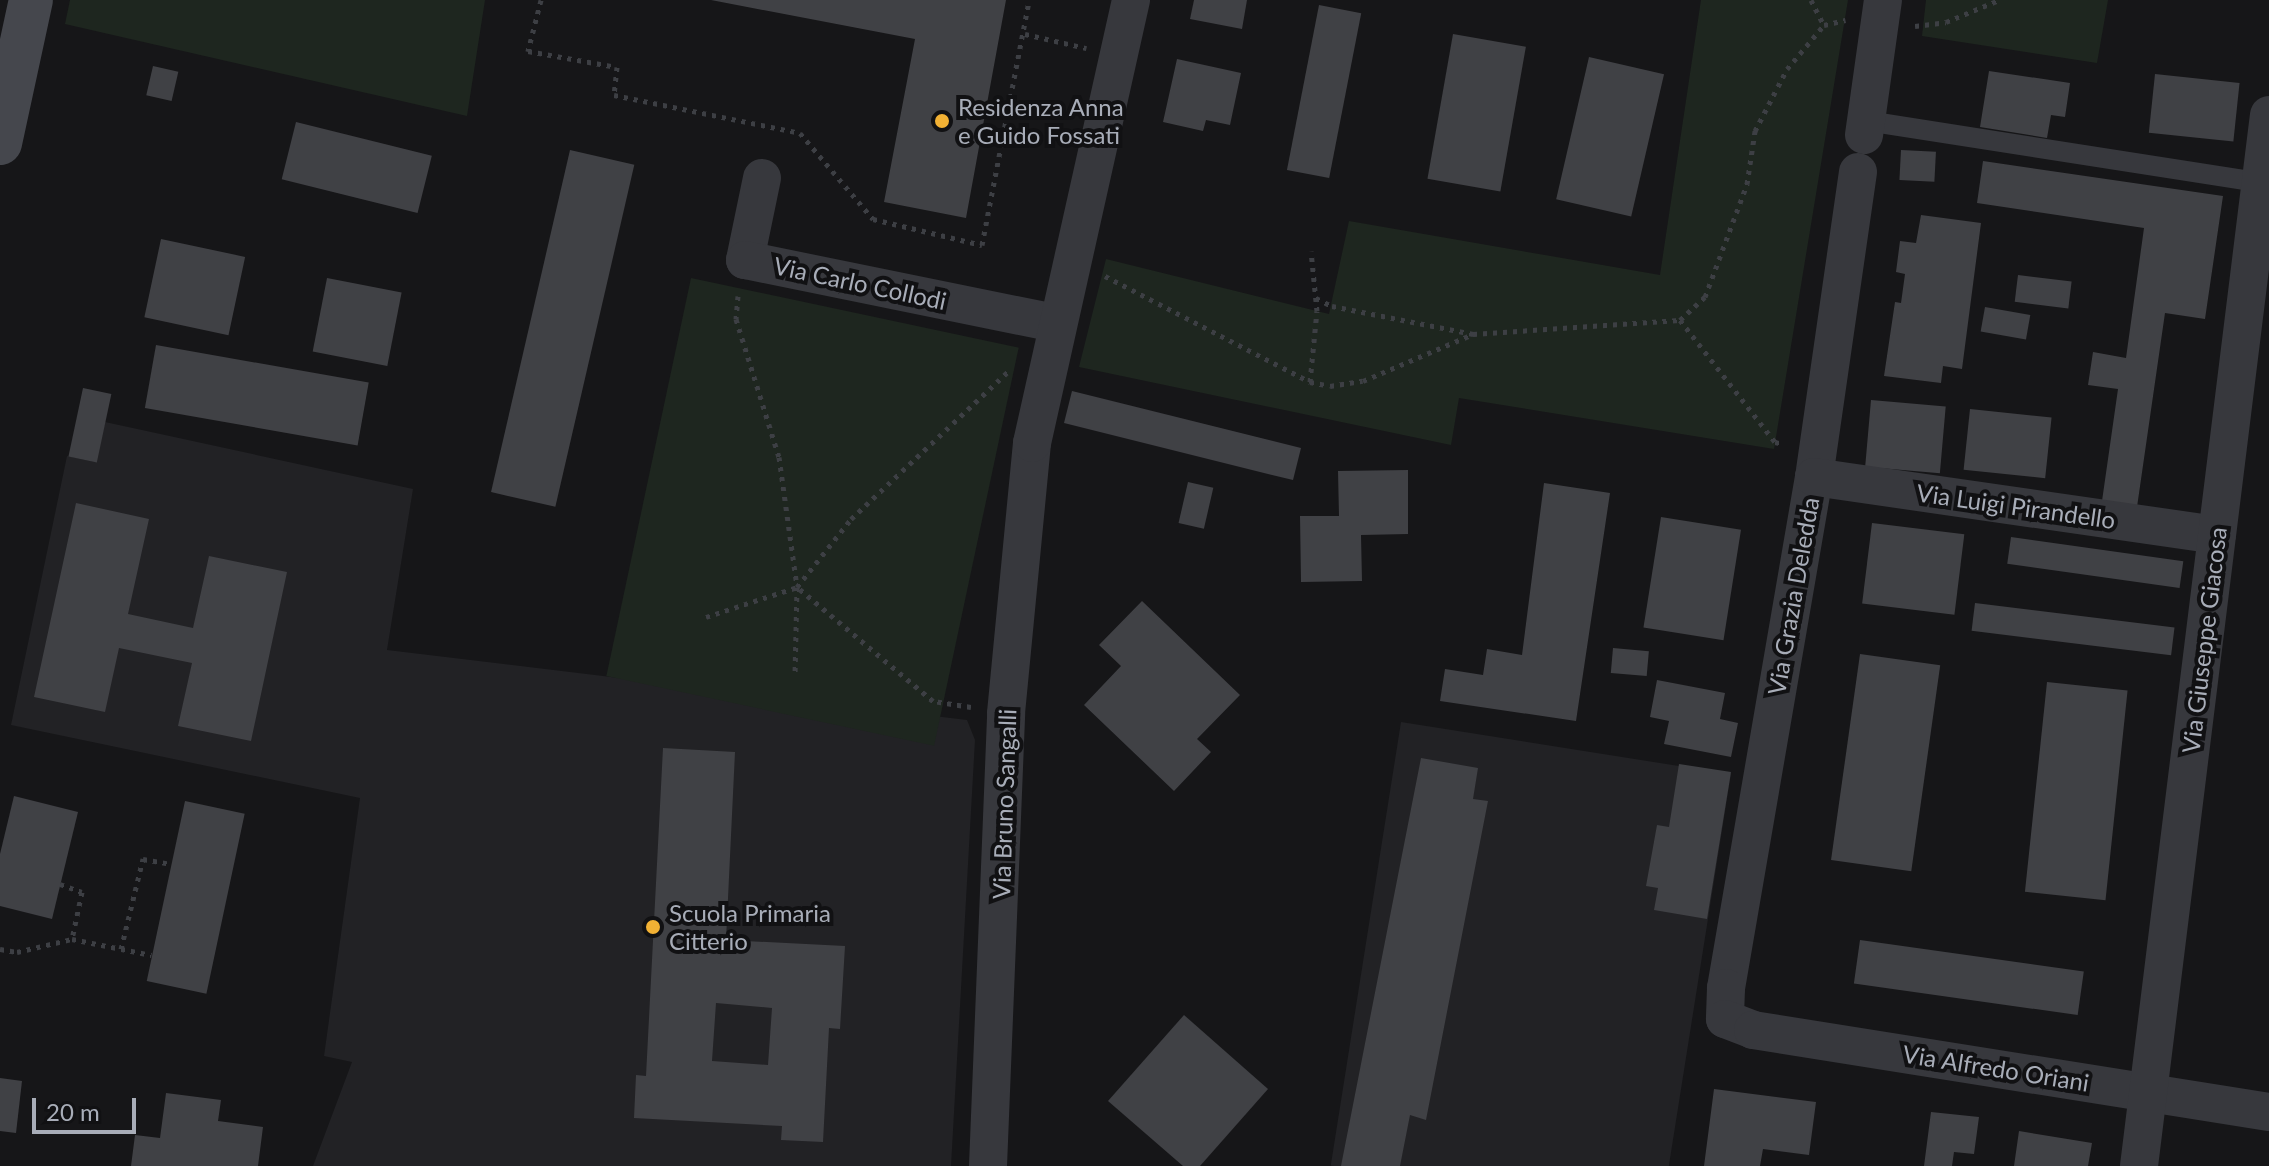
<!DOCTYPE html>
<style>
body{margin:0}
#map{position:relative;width:2269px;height:1166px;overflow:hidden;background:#161618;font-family:Lato,sans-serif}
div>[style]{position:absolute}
.built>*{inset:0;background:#222225;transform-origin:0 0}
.green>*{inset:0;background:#1e261f;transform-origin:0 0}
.building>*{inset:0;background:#404145;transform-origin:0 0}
.path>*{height:5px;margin-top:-2.5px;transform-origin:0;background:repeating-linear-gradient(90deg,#3d3f44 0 4px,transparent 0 10px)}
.lane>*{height:20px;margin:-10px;padding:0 10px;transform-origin:10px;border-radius:10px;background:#37383d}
.street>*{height:38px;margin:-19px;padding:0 19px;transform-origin:19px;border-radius:19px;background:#37383d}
.secondary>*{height:44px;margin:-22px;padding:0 22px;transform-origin:22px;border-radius:22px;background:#45474d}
.dots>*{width:22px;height:22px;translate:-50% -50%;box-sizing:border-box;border:4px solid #111113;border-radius:50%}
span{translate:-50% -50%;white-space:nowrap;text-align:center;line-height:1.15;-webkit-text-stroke:8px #111113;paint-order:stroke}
.poi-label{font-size:24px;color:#a8adb8}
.left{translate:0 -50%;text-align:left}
.street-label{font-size:24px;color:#a8adb8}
.scale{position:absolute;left:32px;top:1098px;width:104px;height:36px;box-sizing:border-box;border:4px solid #a8adb8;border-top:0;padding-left:10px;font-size:24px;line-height:28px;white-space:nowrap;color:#a8adb8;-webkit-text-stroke:6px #111113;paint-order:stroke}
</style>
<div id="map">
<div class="built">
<i style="clip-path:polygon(105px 422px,413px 489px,387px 650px,967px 720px,975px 740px,951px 1166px,313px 1166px,352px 1062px,324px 1056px,360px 798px,11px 725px,67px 456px,95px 462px)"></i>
<i style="left:1401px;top:722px;width:334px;height:449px;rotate:9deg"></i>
</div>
<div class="green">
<i style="clip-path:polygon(70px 0,485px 0,467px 116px,65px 24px)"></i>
<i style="clip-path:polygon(1701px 0,1848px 0,1774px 449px,1459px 398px,1451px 445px,1079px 367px,1106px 259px,1329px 314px,1349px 221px,1660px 275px)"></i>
<i style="clip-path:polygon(1926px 0,2108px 0,2097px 63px,1922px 36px)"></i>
<i style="left:691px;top:278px;width:335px;height:407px;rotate:12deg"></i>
</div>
<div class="building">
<i style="clip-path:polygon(711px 0,1006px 0,966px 218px,884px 202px,915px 39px)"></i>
<i style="clip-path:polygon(1194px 0,1247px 0,1242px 29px,1190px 19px)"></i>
<i style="left:1319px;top:5px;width:43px;height:168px;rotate:11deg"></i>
<i style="left:1453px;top:34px;width:74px;height:147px;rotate:10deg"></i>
<i style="left:1589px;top:57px;width:77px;height:146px;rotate:13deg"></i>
<i style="clip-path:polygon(1177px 59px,1241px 73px,1230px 125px,1206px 120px,1203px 131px,1163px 122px)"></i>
<i style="left:153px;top:66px;width:26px;height:30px;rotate:13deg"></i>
<i style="clip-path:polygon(1989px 71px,2070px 83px,2065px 117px,2051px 115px,2047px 138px,1980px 127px)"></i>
<i style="left:2155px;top:74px;width:85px;height:59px;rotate:6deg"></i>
<i style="left:296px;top:122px;width:140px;height:59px;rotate:14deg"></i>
<i style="left:570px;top:150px;width:66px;height:351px;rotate:13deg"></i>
<i style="left:1901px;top:150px;width:35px;height:30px;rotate:3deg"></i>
<i style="clip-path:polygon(1983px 161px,2223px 196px,2205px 319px,2165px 313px,2137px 507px,2102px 501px,2118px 389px,2088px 385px,2093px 352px,2126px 358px,2144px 228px,1977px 203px)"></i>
<i style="clip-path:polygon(1921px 215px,1981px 223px,1962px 369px,1943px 366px,1941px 383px,1884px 376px,1895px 302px,1901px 303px,1905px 274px,1896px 272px,1900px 241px,1916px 243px)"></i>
<i style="left:161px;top:239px;width:86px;height:80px;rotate:12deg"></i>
<i style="left:2018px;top:275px;width:54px;height:27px;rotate:7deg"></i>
<i style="left:327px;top:278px;width:76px;height:75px;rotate:11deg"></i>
<i style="left:1985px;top:307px;width:46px;height:25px;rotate:10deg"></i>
<i style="left:156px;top:345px;width:216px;height:64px;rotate:10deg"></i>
<i style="left:83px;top:388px;width:29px;height:70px;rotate:12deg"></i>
<i style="left:1072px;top:391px;width:236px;height:33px;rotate:14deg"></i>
<i style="left:1871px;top:400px;width:75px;height:67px;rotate:5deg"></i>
<i style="left:1970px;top:409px;width:82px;height:61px;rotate:6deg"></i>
<i style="clip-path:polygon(1408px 470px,1408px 534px,1361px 535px,1362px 581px,1301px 582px,1300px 516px,1339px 516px,1338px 471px)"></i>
<i style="left:1188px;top:482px;width:26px;height:42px;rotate:13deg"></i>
<i style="clip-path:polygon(1544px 483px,1610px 493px,1576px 721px,1440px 701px,1445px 669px,1483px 675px,1487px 649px,1522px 655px)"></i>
<i style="clip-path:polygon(76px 503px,149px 519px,128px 614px,193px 628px,209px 556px,287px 572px,251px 741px,178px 726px,192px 663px,119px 648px,105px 712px,34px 697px)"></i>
<i style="left:1661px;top:517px;width:81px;height:112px;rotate:9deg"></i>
<i style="left:1872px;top:523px;width:93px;height:81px;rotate:7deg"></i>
<i style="left:2011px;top:537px;width:174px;height:27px;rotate:8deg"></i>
<i style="clip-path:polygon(1142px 601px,1240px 695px,1197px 739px,1211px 752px,1174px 791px,1084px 705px,1121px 666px,1099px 645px)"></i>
<i style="left:1975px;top:603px;width:201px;height:28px;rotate:7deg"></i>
<i style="left:1613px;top:648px;width:36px;height:25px;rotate:5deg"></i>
<i style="left:1860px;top:654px;width:81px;height:208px;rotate:8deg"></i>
<i style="clip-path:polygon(1657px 680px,1725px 693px,1720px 719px,1738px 723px,1731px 757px,1664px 744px,1669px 721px,1650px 717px)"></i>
<i style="left:2047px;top:682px;width:81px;height:211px;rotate:6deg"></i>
<i style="clip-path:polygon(evenodd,663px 748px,735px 752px,726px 940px,845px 946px,840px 1029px,829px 1028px,823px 1142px,781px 1140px,782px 1126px,634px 1118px,636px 1075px,646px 1076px,663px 748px,716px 1003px,772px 1008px,768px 1065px,712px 1061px,716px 1003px)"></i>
<i style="clip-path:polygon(1421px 758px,1478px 768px,1473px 799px,1488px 801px,1426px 1120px,1410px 1115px,1400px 1166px,1341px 1166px)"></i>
<i style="clip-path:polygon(1679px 764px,1731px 772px,1707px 919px,1654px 910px,1658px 888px,1646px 886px,1657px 825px,1669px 827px)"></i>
<i style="clip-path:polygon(14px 796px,78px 812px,52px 919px,0 906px,0 854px)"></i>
<i style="left:185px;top:801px;width:61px;height:184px;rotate:12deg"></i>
<i style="left:1860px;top:940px;width:226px;height:44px;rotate:8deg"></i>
<i style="clip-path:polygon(1184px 1015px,1268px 1089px,1200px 1166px,1183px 1166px,1108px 1101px)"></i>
<i style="clip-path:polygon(0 1078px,22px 1081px,16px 1133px,0 1131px)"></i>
<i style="clip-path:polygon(1714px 1089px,1816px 1102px,1809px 1155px,1763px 1149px,1760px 1166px,1704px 1166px)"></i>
<i style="clip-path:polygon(166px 1093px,221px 1100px,218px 1121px,263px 1127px,258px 1166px,131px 1166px,135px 1135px,160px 1138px)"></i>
<i style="clip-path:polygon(1931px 1112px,1979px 1117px,1974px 1154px,1954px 1152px,1952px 1166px,1924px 1166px)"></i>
<i style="clip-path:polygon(2019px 1131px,2092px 1143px,2088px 1166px,2014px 1166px)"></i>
</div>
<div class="path">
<i style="left:541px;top:0;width:53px;rotate:104.3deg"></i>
<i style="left:528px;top:51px;width:90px;rotate:10.2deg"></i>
<i style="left:617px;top:67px;width:28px;rotate:96deg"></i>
<i style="left:614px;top:95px;width:190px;rotate:11.5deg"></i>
<i style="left:800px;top:133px;width:113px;rotate:49.7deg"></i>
<i style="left:873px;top:219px;width:112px;rotate:13.4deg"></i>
<i style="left:982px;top:245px;width:249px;rotate:-79.1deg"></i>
<i style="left:1811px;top:0;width:28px;rotate:63deg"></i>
<i style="left:1915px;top:26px;width:31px;rotate:-7deg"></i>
<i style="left:1946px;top:22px;width:57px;rotate:-22.5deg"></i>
<i style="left:1025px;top:34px;width:63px;rotate:12.9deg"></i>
<i style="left:1105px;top:276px;width:231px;rotate:27.3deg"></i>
<i style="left:1310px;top:382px;width:20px;rotate:11deg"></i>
<i style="left:1330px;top:386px;width:33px;rotate:-9deg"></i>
<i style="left:1363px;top:381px;width:117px;rotate:-23.1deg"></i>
<i style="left:738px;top:296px;width:23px;rotate:95deg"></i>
<i style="left:736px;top:319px;width:145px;rotate:72.7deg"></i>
<i style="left:779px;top:457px;width:130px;rotate:82.1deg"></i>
<i style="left:1316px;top:298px;width:18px;rotate:27deg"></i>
<i style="left:1332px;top:306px;width:144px;rotate:11.2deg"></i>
<i style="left:1473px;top:334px;width:207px;rotate:-3.9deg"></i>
<i style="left:1680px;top:320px;width:34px;rotate:-43deg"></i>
<i style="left:1705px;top:297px;width:121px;rotate:-69.6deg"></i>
<i style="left:1747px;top:184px;width:54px;rotate:-81.4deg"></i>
<i style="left:1755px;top:131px;width:70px;rotate:-62.7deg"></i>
<i style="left:1787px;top:69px;width:57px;rotate:-49.9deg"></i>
<i style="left:1824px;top:25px;width:22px;rotate:-13deg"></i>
<i style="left:1680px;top:320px;width:155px;rotate:52.1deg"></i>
<i style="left:1775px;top:442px;width:8px;rotate:14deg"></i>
<i style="left:1310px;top:382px;width:71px;rotate:-84.4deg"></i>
<i style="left:1317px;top:311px;width:60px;rotate:-95.7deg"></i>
<i style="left:706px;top:617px;width:96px;rotate:-18.2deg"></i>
<i style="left:797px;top:587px;width:88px;rotate:91.3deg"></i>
<i style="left:971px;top:707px;width:38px;rotate:-171deg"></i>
<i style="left:933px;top:701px;width:177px;rotate:-140deg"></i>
<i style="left:797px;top:587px;width:87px;rotate:-51.5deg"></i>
<i style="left:851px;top:519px;width:219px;rotate:-43.2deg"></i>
<i style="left:60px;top:884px;width:23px;rotate:20deg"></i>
<i style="left:82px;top:892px;width:48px;rotate:102deg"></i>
<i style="left:0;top:949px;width:17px;rotate:10deg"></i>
<i style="left:17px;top:952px;width:57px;rotate:-13.3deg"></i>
<i style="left:72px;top:939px;width:81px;rotate:11.4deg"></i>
<i style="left:121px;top:949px;width:93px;rotate:-76.3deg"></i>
<i style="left:143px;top:859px;width:28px;rotate:10deg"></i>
</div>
<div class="lane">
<i style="left:1867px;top:121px;width:399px;rotate:8.9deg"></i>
</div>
<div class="street">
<i style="left:1864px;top:135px;width:136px;rotate:-82deg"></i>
<i style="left:1858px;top:172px;width:308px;rotate:98.2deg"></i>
<i style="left:1814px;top:477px;width:519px;rotate:99.77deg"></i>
<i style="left:1726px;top:988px;width:31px;rotate:92deg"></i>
<i style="left:1725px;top:1019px;width:30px;rotate:21deg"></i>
<i style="left:1753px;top:1030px;width:522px;rotate:9.03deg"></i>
<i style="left:762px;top:178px;width:84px;rotate:101.7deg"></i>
<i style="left:745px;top:260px;width:317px;rotate:11.5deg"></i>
<i style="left:1814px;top:477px;width:407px;rotate:8.2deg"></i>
<i style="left:988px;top:1166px;width:453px;rotate:-87.7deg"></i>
<i style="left:1006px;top:713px;width:271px;rotate:-84.5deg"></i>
<i style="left:1032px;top:443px;width:454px;rotate:-77.4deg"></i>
<i style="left:2139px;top:1166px;width:1059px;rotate:-82.95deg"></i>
</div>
<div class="secondary">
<i style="left:0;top:143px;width:146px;rotate:-77.8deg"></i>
</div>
<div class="dots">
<i style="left:942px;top:121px;background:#f2b134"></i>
<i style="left:653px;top:927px;background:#f2b134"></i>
</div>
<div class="poi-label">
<span class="left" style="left:958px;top:121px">Residenza Anna<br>e Guido Fossati</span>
<span class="left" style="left:669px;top:927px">Scuola Primaria<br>Citterio</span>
</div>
<div class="street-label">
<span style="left:860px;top:283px;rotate:12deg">Via Carlo Collodi</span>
<span style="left:2016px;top:506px;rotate:8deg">Via Luigi Pirandello</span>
<span style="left:1793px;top:596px;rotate:-80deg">Via Grazia Deledda</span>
<span style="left:2204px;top:640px;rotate:-83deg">Via Giuseppe Giacosa</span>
<span style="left:1004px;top:804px;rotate:-88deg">Via Bruno Sangalli</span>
<span style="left:1996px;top:1068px;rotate:9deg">Via Alfredo Oriani</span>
</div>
<div class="scale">20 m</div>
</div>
